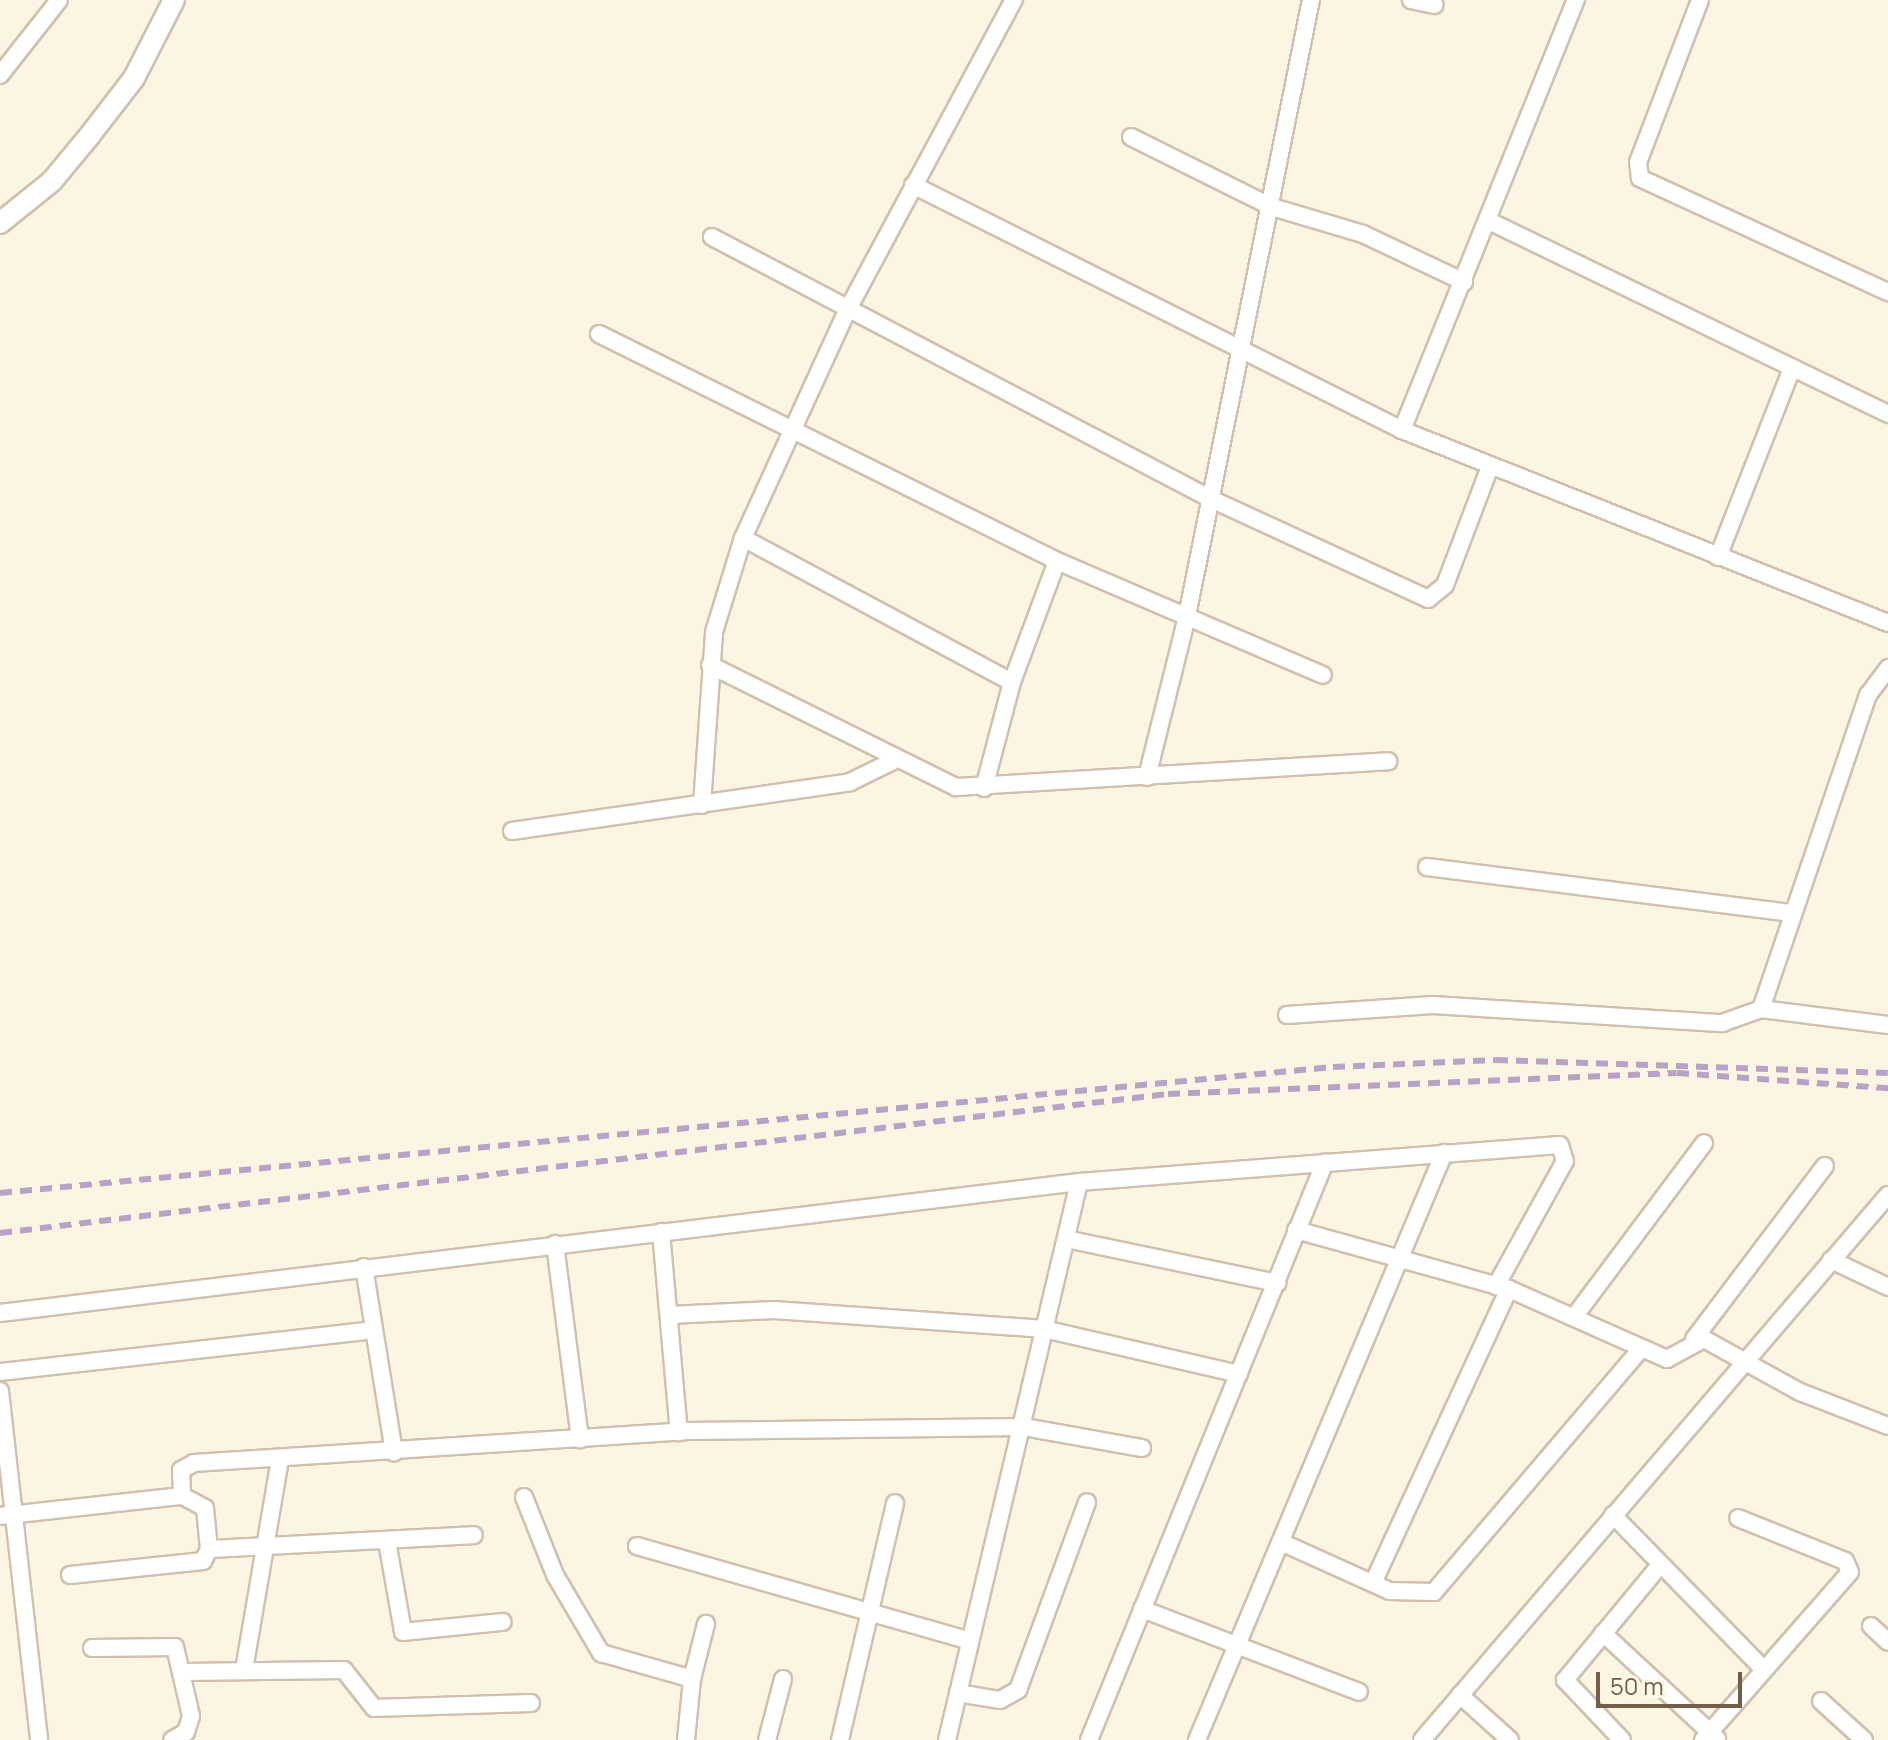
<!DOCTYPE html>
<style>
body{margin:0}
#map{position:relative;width:1888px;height:1740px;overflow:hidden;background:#fcf5e4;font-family:Manrope,sans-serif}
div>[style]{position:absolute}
.roads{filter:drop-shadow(2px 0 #d0c0ad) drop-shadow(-2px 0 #d0c0ad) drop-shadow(0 2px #d0c0ad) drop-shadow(0 -2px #d0c0ad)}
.minor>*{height:16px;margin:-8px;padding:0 8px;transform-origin:8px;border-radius:8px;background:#fff}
.tertiary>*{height:20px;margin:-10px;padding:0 10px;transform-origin:10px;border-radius:10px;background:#fff}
.rail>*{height:6px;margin-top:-3px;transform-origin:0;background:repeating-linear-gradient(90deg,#b9a2c6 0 12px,transparent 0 20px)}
span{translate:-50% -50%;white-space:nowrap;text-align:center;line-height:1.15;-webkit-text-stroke:6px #fff9ea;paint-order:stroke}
.scale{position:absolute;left:1596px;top:1672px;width:146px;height:36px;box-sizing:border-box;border:4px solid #755d49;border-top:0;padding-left:10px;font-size:24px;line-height:28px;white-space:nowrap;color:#755d49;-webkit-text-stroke:6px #fff9ea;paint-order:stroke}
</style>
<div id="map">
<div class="roads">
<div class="minor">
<i style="left:1411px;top:0;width:24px;rotate:12deg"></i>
<i style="left:1700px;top:0;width:173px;rotate:110.9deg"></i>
<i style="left:1638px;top:162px;width:16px;rotate:83deg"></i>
<i style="left:1640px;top:178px;width:273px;rotate:24.7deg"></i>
<i style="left:0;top:75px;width:95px;rotate:-51.8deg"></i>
<i style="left:1131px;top:137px;width:157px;rotate:26.4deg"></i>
<i style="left:1272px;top:207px;width:95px;rotate:16.5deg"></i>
<i style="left:1363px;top:234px;width:112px;rotate:25.4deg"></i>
<i style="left:913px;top:185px;width:547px;rotate:26.61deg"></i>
<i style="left:1402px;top:430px;width:523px;rotate:21.66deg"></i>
<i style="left:1491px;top:222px;width:441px;rotate:25.8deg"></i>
<i style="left:712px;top:237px;width:564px;rotate:27.7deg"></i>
<i style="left:1211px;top:499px;width:239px;rotate:24.7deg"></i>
<i style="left:1428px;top:599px;width:22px;rotate:-39deg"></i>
<i style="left:1445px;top:585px;width:124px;rotate:-69.2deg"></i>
<i style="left:599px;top:334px;width:511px;rotate:26.36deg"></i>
<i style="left:1057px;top:561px;width:289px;rotate:23.2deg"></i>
<i style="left:1402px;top:430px;width:464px;rotate:-68deg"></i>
<i style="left:743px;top:538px;width:305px;rotate:28.2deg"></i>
<i style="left:1718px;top:557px;width:203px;rotate:-68.6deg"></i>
<i style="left:710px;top:665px;width:275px;rotate:26.4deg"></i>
<i style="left:956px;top:787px;width:433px;rotate:-3.4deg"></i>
<i style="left:1147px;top:777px;width:166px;rotate:-76deg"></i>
<i style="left:1187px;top:616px;width:628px;rotate:-78.62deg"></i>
<i style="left:984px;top:788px;width:110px;rotate:-75.2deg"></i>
<i style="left:1012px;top:682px;width:129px;rotate:-69.6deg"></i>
<i style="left:702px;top:805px;width:173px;rotate:-86deg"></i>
<i style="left:714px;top:632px;width:98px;rotate:-72.9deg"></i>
<i style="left:743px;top:538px;width:252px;rotate:-65.4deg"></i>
<i style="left:848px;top:309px;width:351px;rotate:-61.8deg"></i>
<i style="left:512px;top:831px;width:342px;rotate:-8.2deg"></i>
<i style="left:850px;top:782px;width:48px;rotate:-26deg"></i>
<i style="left:1427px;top:867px;width:368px;rotate:7.2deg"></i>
<i style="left:1761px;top:1009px;width:332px;rotate:-71.2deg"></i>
<i style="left:1868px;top:695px;width:34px;rotate:-53deg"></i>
<i style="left:1287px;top:1015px;width:146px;rotate:-3.9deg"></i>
<i style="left:1433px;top:1005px;width:290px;rotate:3.6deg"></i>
<i style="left:1722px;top:1023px;width:41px;rotate:-19.7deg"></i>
<i style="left:1761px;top:1009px;width:128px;rotate:7.2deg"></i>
<i style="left:1296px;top:1230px;width:221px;rotate:15.5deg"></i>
<i style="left:1509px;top:1289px;width:173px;rotate:23.9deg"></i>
<i style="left:1667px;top:1359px;width:42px;rotate:-28.4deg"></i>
<i style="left:1704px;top:1339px;width:110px;rotate:28.9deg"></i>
<i style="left:1800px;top:1392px;width:94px;rotate:21.1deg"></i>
<i style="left:661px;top:1232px;width:201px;rotate:84.9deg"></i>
<i style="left:1066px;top:1239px;width:216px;rotate:11.8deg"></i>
<i style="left:555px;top:1244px;width:197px;rotate:82.7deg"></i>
<i style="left:1831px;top:1260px;width:63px;rotate:25.3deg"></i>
<i style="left:364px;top:1267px;width:188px;rotate:80.8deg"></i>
<i style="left:0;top:1313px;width:1087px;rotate:-6.92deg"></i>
<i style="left:1079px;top:1182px;width:482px;rotate:-4.4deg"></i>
<i style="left:1560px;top:1145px;width:17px;rotate:73deg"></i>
<i style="left:1565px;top:1161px;width:143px;rotate:118.9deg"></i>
<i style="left:669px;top:1315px;width:105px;rotate:-2.7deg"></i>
<i style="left:774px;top:1310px;width:271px;rotate:4deg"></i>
<i style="left:1044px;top:1329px;width:200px;rotate:13deg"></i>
<i style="left:1574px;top:1317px;width:217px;rotate:-53.2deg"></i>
<i style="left:1694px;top:1339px;width:217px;rotate:-52.9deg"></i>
<i style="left:0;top:1372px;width:376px;rotate:-6.4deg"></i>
<i style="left:0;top:1391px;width:351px;rotate:83.6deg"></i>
<i style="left:524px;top:1497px;width:84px;rotate:68.3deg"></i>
<i style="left:555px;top:1575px;width:91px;rotate:59.5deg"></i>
<i style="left:601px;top:1653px;width:95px;rotate:15.9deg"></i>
<i style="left:692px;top:1679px;width:57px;rotate:-75.7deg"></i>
<i style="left:1613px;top:1515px;width:216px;rotate:45.7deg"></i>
<i style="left:0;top:1516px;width:183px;rotate:-6.3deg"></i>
<i style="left:182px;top:1496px;width:26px;rotate:-92deg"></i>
<i style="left:181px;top:1470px;width:15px;rotate:-28deg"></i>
<i style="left:194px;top:1463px;width:495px;rotate:-3.7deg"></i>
<i style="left:688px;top:1431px;width:336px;rotate:-0.7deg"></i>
<i style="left:1024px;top:1427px;width:120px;rotate:10.1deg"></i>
<i style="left:387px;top:1541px;width:92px;rotate:80deg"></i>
<i style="left:403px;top:1632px;width:100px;rotate:-5.8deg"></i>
<i style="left:1283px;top:1543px;width:117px;rotate:24.2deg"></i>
<i style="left:1390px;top:1591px;width:44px;rotate:1.3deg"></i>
<i style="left:1434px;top:1592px;width:319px;rotate:-49.6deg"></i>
<i style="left:637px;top:1546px;width:346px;rotate:15.9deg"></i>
<i style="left:209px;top:1549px;width:265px;rotate:-3deg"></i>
<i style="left:70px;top:1575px;width:134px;rotate:-6deg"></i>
<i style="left:203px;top:1561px;width:13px;rotate:-63deg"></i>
<i style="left:209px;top:1549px;width:41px;rotate:-95.6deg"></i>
<i style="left:205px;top:1508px;width:26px;rotate:-152deg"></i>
<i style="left:1373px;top:1583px;width:324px;rotate:-65.2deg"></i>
<i style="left:1142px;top:1609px;width:232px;rotate:20.9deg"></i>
<i style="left:1871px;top:1626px;width:23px;rotate:43deg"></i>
<i style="left:1603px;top:1633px;width:156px;rotate:42.9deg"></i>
<i style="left:92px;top:1648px;width:83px;rotate:-0.7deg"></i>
<i style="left:175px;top:1647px;width:71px;rotate:76.9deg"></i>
<i style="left:191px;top:1716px;width:17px;rotate:107deg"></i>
<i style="left:186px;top:1732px;width:16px;rotate:150deg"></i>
<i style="left:244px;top:1670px;width:214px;rotate:-80.3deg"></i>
<i style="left:183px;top:1672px;width:161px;rotate:-0.7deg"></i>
<i style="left:344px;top:1670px;width:48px;rotate:51.7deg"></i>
<i style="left:374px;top:1708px;width:157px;rotate:-1.8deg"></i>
<i style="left:958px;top:1693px;width:43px;rotate:9.5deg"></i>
<i style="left:1000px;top:1700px;width:21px;rotate:-29deg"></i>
<i style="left:1018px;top:1690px;width:200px;rotate:-69.8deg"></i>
<i style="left:1460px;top:1695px;width:67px;rotate:42deg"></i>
<i style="left:1821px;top:1701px;width:58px;rotate:42.2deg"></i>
<i style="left:686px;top:1740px;width:61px;rotate:-84.4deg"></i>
<i style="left:767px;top:1740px;width:63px;rotate:-75.3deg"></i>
<i style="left:840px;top:1740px;width:243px;rotate:-76.9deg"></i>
<i style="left:947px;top:1740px;width:573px;rotate:-76.69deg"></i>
<i style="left:1089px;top:1740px;width:624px;rotate:-67.79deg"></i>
<i style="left:1197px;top:1740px;width:637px;rotate:-67.18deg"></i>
<i style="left:1422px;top:1740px;width:717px;rotate:-49.47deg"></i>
<i style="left:1622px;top:1740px;width:83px;rotate:-133.5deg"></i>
<i style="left:1565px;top:1680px;width:149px;rotate:-50.4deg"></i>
<i style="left:1703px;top:1740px;width:223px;rotate:-48.8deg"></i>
<i style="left:1850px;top:1572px;width:12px;rotate:-114deg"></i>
<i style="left:1845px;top:1561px;width:115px;rotate:-158.1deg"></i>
</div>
<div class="tertiary">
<i style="left:0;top:223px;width:67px;rotate:-38.9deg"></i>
<i style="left:52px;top:181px;width:60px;rotate:-50.4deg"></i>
<i style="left:90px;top:135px;width:72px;rotate:-52.3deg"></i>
<i style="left:134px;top:78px;width:88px;rotate:-62.9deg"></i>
</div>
</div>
<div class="rail">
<i style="left:0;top:1193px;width:1339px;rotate:-5.4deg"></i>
<i style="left:1333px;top:1067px;width:163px;rotate:-2.5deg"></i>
<i style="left:1496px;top:1060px;width:392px;rotate:1.9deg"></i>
<i style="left:0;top:1233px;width:1176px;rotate:-6.79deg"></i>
<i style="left:1168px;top:1094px;width:509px;rotate:-2.36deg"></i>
<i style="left:1677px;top:1073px;width:212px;rotate:4.1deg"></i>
</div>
<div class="scale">50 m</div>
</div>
